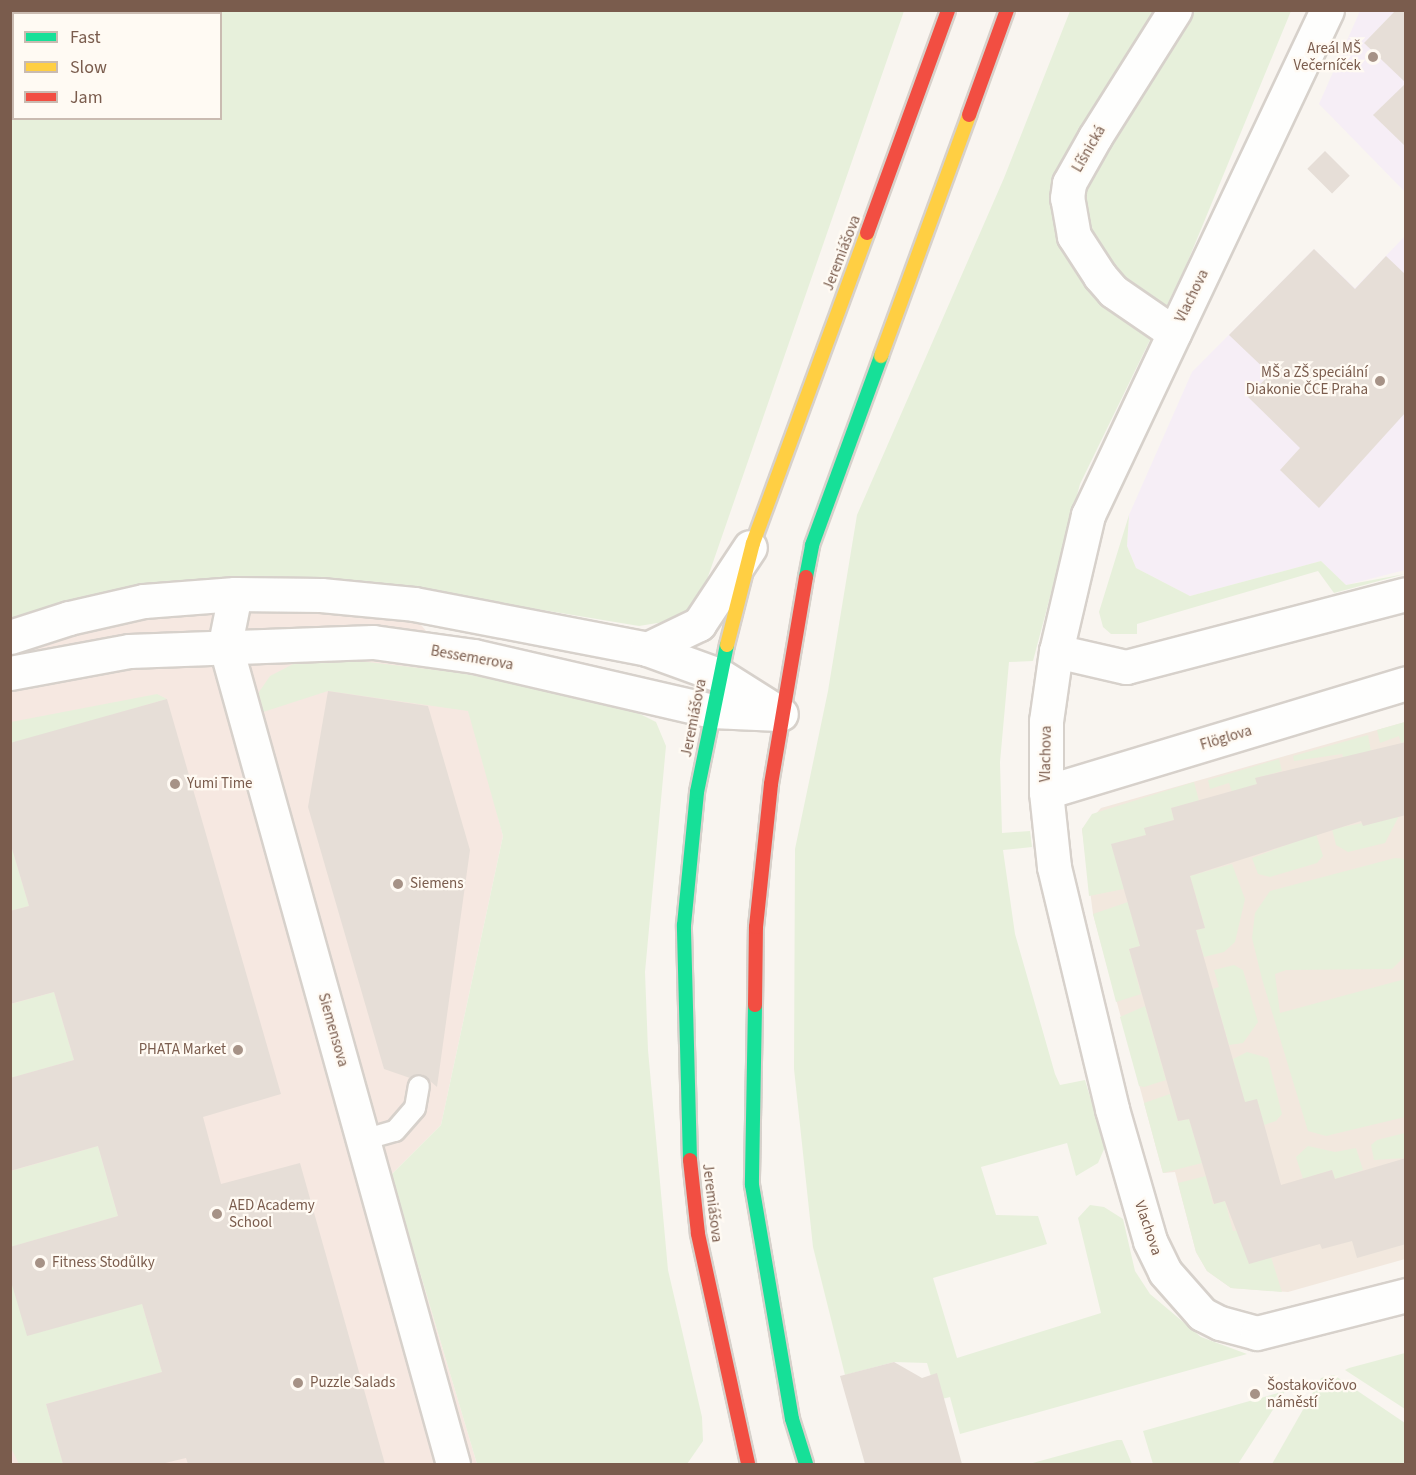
<!DOCTYPE html>
<meta charset="utf-8">
<style>
body{margin:0}
#map{position:relative;width:1416px;height:1475px;overflow:hidden;background:#f9f5f0;font-family:"Source Sans 3",sans-serif}
div>[style]{position:absolute}
.residential>*{inset:0;background:#f2e8de}
.commercial>*{inset:0;background:#f6e8e1}
.education>*{inset:0;background:#f6eef6}
.green>*{inset:0;background:#e7f0db}
.building>*{inset:0;background:#e6ded7;transform-origin:0 0}
.roads{filter:drop-shadow(2px 0 #d7d1cb) drop-shadow(-2px 0 #d7d1cb) drop-shadow(0 2px #d7d1cb) drop-shadow(0 -2px #d7d1cb)}
.lane>*{height:20px;margin:-10px;padding:0 10px;transform-origin:10px;border-radius:10px;background:#fefefd}
.street>*{height:33px;margin:-16.5px;padding:0 16.5px;transform-origin:16.5px;border-radius:16.5px;background:#fefefd}
.fast>*{height:14px;margin:-7px;padding:0 7px;transform-origin:7px;border-radius:7px;background:#16e098}
.slow>*{height:14px;margin:-7px;padding:0 7px;transform-origin:7px;border-radius:7px;background:#ffcf43}
.jam>*{height:14px;margin:-7px;padding:0 7px;transform-origin:7px;border-radius:7px;background:#f24e42}
.dots>*{width:16px;height:16px;translate:-50% -50%;box-sizing:border-box;border:3px solid #fffaf3;border-radius:50%}
span{translate:-50% -50%;white-space:nowrap;text-align:center;line-height:1.15;-webkit-text-stroke:4.5px #fffaf3;paint-order:stroke}
.poi-label{font-size:15px;color:#7a5c4d}
.right{translate:-100% -50%;text-align:right}
.left{translate:0 -50%;text-align:left}
.street-label{font-size:15px;color:#7a5c4d}
.frame{position:absolute;inset:0;border:12px solid #7a5c4d;pointer-events:none}
.legend{position:absolute;left:12px;top:12px;width:210px;height:108px;box-sizing:border-box;background:#fffaf3;border:2px solid #cabbb1;margin:0;padding:8px 10px;list-style:none;font-size:18px;color:#7a5c4d}
.legend li{display:flex;align-items:center;gap:12px;height:30px}
.legend b{width:30px;border:2px solid #cabbb1}
</style>
<div id="map">
<div class="residential">
<i style="clip-path:polygon(1405px 722px,1405px 1259px,1288px 1292px,1231px 1288px,1207px 1271px,1196px 1252px,1175px 1172px,1163px 1173px,1093px 914px,1082px 829px,1101px 808px)"></i>
</div>
<div class="commercial">
<i style="clip-path:polygon(316px 581px,387px 584px,461px 673px,503px 836px,441px 1125px,391px 1175px,477px 1464px,11px 1464px,10px 623px)"></i>
</div>
<div class="education">
<i style="clip-path:polygon(1360px 11px,1405px 11px,1405px 192px,1319px 104px)"></i>
<i style="clip-path:polygon(1405px 236px,1405px 570px,1346px 585px,1321px 561px,1190px 596px,1136px 568px,1127px 546px,1129px 515px,1192px 372px,1314px 249px,1355px 288px)"></i>
</div>
<div class="green">
<i style="clip-path:polygon(evenodd,10px 11px,904px 11px,702px 594px,682px 619px,639px 626px,387px 584px,316px 581px,11px 623px,10px 11px,14px 14px,220px 14px,220px 118px,14px 118px,14px 14px)"></i>
<i style="clip-path:polygon(1070px 11px,1291px 11px,1185px 268px,1080px 484px,1033px 661px,1009px 662px,1000px 762px,1002px 833px,1030px 831px,1032px 847px,1003px 850px,1015px 934px,1055px 1074px,1060px 1085px,1085px 1080px,1105px 1147px,1098px 1163px,1076px 1176px,1067px 1143px,981px 1167px,996px 1215px,1038px 1216px,1047px 1244px,933px 1278px,957px 1358px,1101px 1313px,1078px 1218px,1090px 1205px,1104px 1207px,1123px 1219px,1135px 1271px,1150px 1294px,1201px 1337px,1247px 1354px,960px 1434px,950px 1397px,938px 1400px,927px 1363px,894px 1362px,845px 1375px,813px 1247px,794px 1069px,795px 849px,828px 691px,857px 515px,1004px 178px)"></i>
<i style="clip-path:polygon(1129px 515px,1127px 546px,1136px 568px,1190px 596px,1321px 561px,1346px 585px,1405px 574px,1334px 593px,1318px 571px,1137px 624px,1137px 634px,1111px 634px,1103px 627px,1099px 612px)"></i>
<i style="clip-path:polygon(299px 661px,368px 662px,461px 673px,624px 706px,656px 722px,666px 746px,645px 972px,648px 1050px,668px 1270px,702px 1417px,703px 1441px,687px 1464px,477px 1464px,391px 1175px,441px 1125px,503px 836px,468px 711px,328px 691px,257px 714px,259px 692px,270px 676px)"></i>
<i style="clip-path:polygon(157px 694px,167px 699px,11px 744px,11px 722px)"></i>
<i style="clip-path:polygon(1405px 722px,1405px 742px,1401px 743px,1399px 736px,1380px 743px,1377px 730px)"></i>
<i style="clip-path:polygon(1368px 735px,1371px 751px,1344px 759px,1342px 754px,1294px 761px,1293px 756px)"></i>
<i style="clip-path:polygon(1279px 759px,1282px 771px,1256px 778px,1257px 784px,1232px 792px,1229px 783px,1210px 789px,1208px 780px)"></i>
<i style="clip-path:polygon(1194px 782px,1199px 801px,1171px 808px,1174px 820px,1145px 828px,1146px 835px,1112px 844px,1124px 889px,1089px 896px,1082px 829px,1092px 814px)"></i>
<i style="clip-path:polygon(1399px 816px,1385px 843px,1348px 852px,1336px 845px,1332px 829px)"></i>
<i style="clip-path:polygon(1316px 834px,1323px 856px,1317px 863px,1270px 877px,1258px 874px,1252px 858px)"></i>
<i style="clip-path:polygon(10px 842px,29px 906px,11px 911px,10px 911px)"></i>
<i style="clip-path:polygon(1395px 858px,1405px 859px,1406px 955px,1392px 969px,1286px 970px,1275px 974px,1280px 1013px,1405px 979px,1405px 1117px,1326px 1136px,1308px 1131px,1262px 979px,1252px 938px,1255px 913px,1270px 891px)"></i>
<i style="clip-path:polygon(1232px 864px,1245px 899px,1235px 942px,1224px 952px,1204px 957px,1196px 930px,1205px 928px,1190px 876px)"></i>
<i style="clip-path:polygon(1128px 902px,1140px 946px,1129px 949px,1141px 994px,1116px 1002px,1093px 914px)"></i>
<i style="clip-path:polygon(1234px 965px,1243px 970px,1258px 1022px,1243px 1043px,1229px 1045px,1213px 989px,1219px 987px,1214px 970px)"></i>
<i style="clip-path:polygon(54px 992px,74px 1060px,11px 1078px,11px 1004px)"></i>
<i style="clip-path:polygon(1145px 1006px,1166px 1080px,1144px 1087px,1139px 1086px,1120px 1017px)"></i>
<i style="clip-path:polygon(1247px 1052px,1268px 1058px,1282px 1114px,1276px 1121px,1264px 1125px,1257px 1100px,1245px 1103px,1233px 1059px)"></i>
<i style="clip-path:polygon(1170px 1094px,1178px 1121px,1189px 1119px,1202px 1163px,1163px 1173px,1144px 1103px)"></i>
<i style="clip-path:polygon(1405px 1133px,1405px 1158px,1374px 1160px,1371px 1145px,1377px 1140px)"></i>
<i style="clip-path:polygon(98px 1146px,118px 1216px,11px 1247px,11px 1171px)"></i>
<i style="clip-path:polygon(1308px 1146px,1335px 1152px,1356px 1148px,1363px 1170px,1335px 1179px,1332px 1170px,1303px 1179px,1296px 1157px)"></i>
<i style="clip-path:polygon(1206px 1176px,1213px 1204px,1225px 1201px,1233px 1231px,1239px 1230px,1249px 1263px,1271px 1257px,1282px 1292px,1231px 1288px,1207px 1271px,1196px 1252px,1178px 1183px)"></i>
<i style="clip-path:polygon(10px 1278px,142px 1304px,162px 1372px,46px 1404px,63px 1464px,19px 1464px,11px 1448px)"></i>
<i style="clip-path:polygon(1405px 1353px,1405px 1409px,1345px 1370px,1349px 1368px)"></i>
<i style="clip-path:polygon(1334px 1375px,1405px 1423px,1405px 1464px,1272px 1464px,1321px 1378px)"></i>
<i style="clip-path:polygon(1285px 1391px,1238px 1464px,1153px 1464px,1143px 1431px)"></i>
<i style="clip-path:polygon(1122px 1440px,1132px 1464px,1029px 1464px,1117px 1440px)"></i>
</div>
<div class="building">
<i style="clip-path:polygon(1396px 10px,1406px 10px,1406px 83px,1364px 43px)"></i>
<i style="clip-path:polygon(1406px 83px,1406px 147px,1373px 115px)"></i>
<i style="left:1325px;top:151px;width:35px;height:25px;rotate:45deg"></i>
<i style="clip-path:polygon(1314px 249px,1355px 289px,1386px 256px,1406px 275px,1406px 412px,1319px 508px,1280px 470px,1300px 448px,1248px 397px,1270px 374px,1229px 335px)"></i>
<i style="clip-path:polygon(328px 691px,428px 706px,470px 850px,437px 1087px,422px 1074px,410px 1078px,384px 1069px,308px 807px)"></i>
<i style="clip-path:polygon(167px 699px,281px 1094px,203px 1117px,221px 1184px,300px 1163px,385px 1464px,188px 1464px,186px 1458px,161px 1464px,63px 1464px,46px 1404px,162px 1372px,142px 1304px,27px 1336px,10px 1278px,10px 1247px,118px 1216px,98px 1146px,10px 1171px,10px 1078px,74px 1060px,54px 992px,10px 1004px,10px 911px,29px 906px,10px 842px,10px 743px)"></i>
<i style="clip-path:polygon(1406px 742px,1406px 815px,1363px 826px,1361px 821px,1190px 876px,1205px 928px,1196px 930px,1245px 1102px,1257px 1099px,1281px 1185px,1332px 1170px,1335px 1179px,1406px 1158px,1406px 1244px,1357px 1258px,1352px 1241px,1322px 1249px,1320px 1244px,1249px 1264px,1225px 1201px,1214px 1204px,1189px 1119px,1178px 1121px,1129px 949px,1140px 946px,1111px 844px,1146px 835px,1144px 828px,1174px 820px,1171px 808px,1257px 784px,1255px 778px)"></i>
<i style="clip-path:polygon(894px 1362px,922px 1378px,937px 1373px,962px 1464px,865px 1464px,840px 1376px)"></i>
</div>
<div class="roads">
<div class="lane">
<i style="left:363px;top:1140px;width:33px;rotate:-16deg"></i>
<i style="left:395px;top:1131px;width:30px;rotate:-49deg"></i>
<i style="left:415px;top:1108px;width:22px;rotate:-80deg"></i>
</div>
<div class="street">
<i style="left:1327px;top:10px;width:559px;rotate:115.33deg"></i>
<i style="left:1088px;top:515px;width:140px;rotate:103.2deg"></i>
<i style="left:1056px;top:651px;width:71px;rotate:98.1deg"></i>
<i style="left:1046px;top:721px;width:71px;rotate:90deg"></i>
<i style="left:1046px;top:792px;width:75px;rotate:83.9deg"></i>
<i style="left:1054px;top:867px;width:249px;rotate:76.5deg"></i>
<i style="left:1112px;top:1109px;width:137px;rotate:73.9deg"></i>
<i style="left:1150px;top:1241px;width:34px;rotate:64deg"></i>
<i style="left:1165px;top:1272px;width:56px;rotate:48.6deg"></i>
<i style="left:1202px;top:1314px;width:20px;rotate:27deg"></i>
<i style="left:1220px;top:1323px;width:38px;rotate:15deg"></i>
<i style="left:1257px;top:1333px;width:154px;rotate:-14.3deg"></i>
<i style="left:1174px;top:333px;width:74px;rotate:-145.5deg"></i>
<i style="left:1113px;top:291px;width:20px;rotate:-131deg"></i>
<i style="left:1100px;top:276px;width:48px;rotate:-123deg"></i>
<i style="left:1074px;top:236px;width:39px;rotate:-100deg"></i>
<i style="left:1067px;top:198px;width:15px;rotate:-82deg"></i>
<i style="left:1069px;top:183px;width:53px;rotate:-60.5deg"></i>
<i style="left:1095px;top:137px;width:150px;rotate:-57.8deg"></i>
<i style="left:235px;top:594px;width:51px;rotate:101.3deg"></i>
<i style="left:225px;top:644px;width:851px;rotate:74.46deg"></i>
<i style="left:10px;top:637px;width:62px;rotate:-17.9deg"></i>
<i style="left:69px;top:618px;width:77px;rotate:-12.8deg"></i>
<i style="left:144px;top:601px;width:91px;rotate:-4.4deg"></i>
<i style="left:235px;top:594px;width:86px;rotate:0.7deg"></i>
<i style="left:321px;top:595px;width:93px;rotate:5.5deg"></i>
<i style="left:414px;top:604px;width:237px;rotate:10.9deg"></i>
<i style="left:647px;top:649px;width:77px;rotate:19.9deg"></i>
<i style="left:719px;top:675px;width:73px;rotate:32.2deg"></i>
<i style="left:647px;top:649px;width:58px;rotate:-25.7deg"></i>
<i style="left:699px;top:624px;width:92px;rotate:-56.5deg"></i>
<i style="left:1056px;top:651px;width:72px;rotate:12.9deg"></i>
<i style="left:1126px;top:667px;width:289px;rotate:-14.6deg"></i>
<i style="left:10px;top:673px;width:121px;rotate:-10.5deg"></i>
<i style="left:129px;top:651px;width:244px;rotate:-2.1deg"></i>
<i style="left:373px;top:642px;width:102px;rotate:7.9deg"></i>
<i style="left:474px;top:656px;width:244px;rotate:13deg"></i>
<i style="left:712px;top:711px;width:67px;rotate:2.6deg"></i>
<i style="left:1046px;top:792px;width:376px;rotate:-16.8deg"></i>
</div>
<div class="fast">
<i style="left:806px;top:577px;width:33px;rotate:-79deg"></i>
<i style="left:812px;top:545px;width:201px;rotate:-69.9deg"></i>
<i style="left:755px;top:1005px;width:180px;rotate:91deg"></i>
<i style="left:752px;top:1185px;width:237px;rotate:80.3deg"></i>
<i style="left:792px;top:1419px;width:47px;rotate:72.7deg"></i>
<i style="left:690px;top:1160px;width:235px;rotate:-91.5deg"></i>
<i style="left:684px;top:925px;width:134px;rotate:-84.4deg"></i>
<i style="left:697px;top:792px;width:150px;rotate:-78.5deg"></i>
</div>
<div class="slow">
<i style="left:881px;top:356px;width:257px;rotate:-69.9deg"></i>
<i style="left:727px;top:645px;width:105px;rotate:-75.7deg"></i>
<i style="left:753px;top:543px;width:330px;rotate:-69.8deg"></i>
</div>
<div class="jam">
<i style="left:969px;top:115px;width:112px;rotate:-70.1deg"></i>
<i style="left:867px;top:233px;width:237px;rotate:-70deg"></i>
<i style="left:755px;top:1005px;width:78px;rotate:-89.3deg"></i>
<i style="left:756px;top:927px;width:144px;rotate:-84deg"></i>
<i style="left:771px;top:784px;width:210px;rotate:-80.4deg"></i>
<i style="left:690px;top:1160px;width:74px;rotate:83.8deg"></i>
<i style="left:698px;top:1234px;width:235px;rotate:77.7deg"></i>
</div>
</div>
<div class="dots">
<i style="left:1373px;top:57px;background:#a69286"></i>
<i style="left:1380px;top:381px;background:#a69286"></i>
<i style="left:175px;top:784px;background:#a69286"></i>
<i style="left:398px;top:884px;background:#a69286"></i>
<i style="left:238px;top:1050px;background:#a69286"></i>
<i style="left:217px;top:1214px;background:#a69286"></i>
<i style="left:40px;top:1263px;background:#a69286"></i>
<i style="left:298px;top:1383px;background:#a69286"></i>
<i style="left:1255px;top:1394px;background:#a69286"></i>
</div>
<div class="poi-label">
<span class="right" style="left:1361px;top:57px">Areál MŠ<br>Večerníček</span>
<span class="right" style="left:1368px;top:381px">MŠ a ZŠ speciální<br>Diakonie ČCE Praha</span>
<span class="left" style="left:187px;top:784px">Yumi Time</span>
<span class="left" style="left:410px;top:884px">Siemens</span>
<span class="right" style="left:226px;top:1050px">PHATA Market</span>
<span class="left" style="left:229px;top:1214px">AED Academy<br>School</span>
<span class="left" style="left:52px;top:1263px">Fitness Stodůlky</span>
<span class="left" style="left:310px;top:1383px">Puzzle Salads</span>
<span class="left" style="left:1267px;top:1394px">Šostakovičovo<br>náměstí</span>
</div>
<div class="street-label">
<span style="left:1089px;top:149px;rotate:-60deg">Líšnická</span>
<span style="left:842px;top:253px;rotate:-69deg">Jeremiášova</span>
<span style="left:1192px;top:296px;rotate:-64deg">Vlachova</span>
<span style="left:472px;top:658px;rotate:10deg">Bessemerova</span>
<span style="left:694px;top:718px;rotate:-79deg">Jeremiášova</span>
<span style="left:1226px;top:738px;rotate:-17deg">Flöglova</span>
<span style="left:1046px;top:754px;rotate:-89deg">Vlachova</span>
<span style="left:333px;top:1030px;rotate:74deg">Siemensova</span>
<span style="left:712px;top:1203px;rotate:83deg">Jeremiášova</span>
<span style="left:1148px;top:1228px;rotate:71deg">Vlachova</span>
</div>
<div class="frame"></div>
<ul class="legend">
<li><b style="height:8px;background:#16e098"></b>Fast</li>
<li><b style="height:8px;background:#ffcf43"></b>Slow</li>
<li><b style="height:8px;background:#f24e42"></b>Jam</li>
</ul>
</div>
